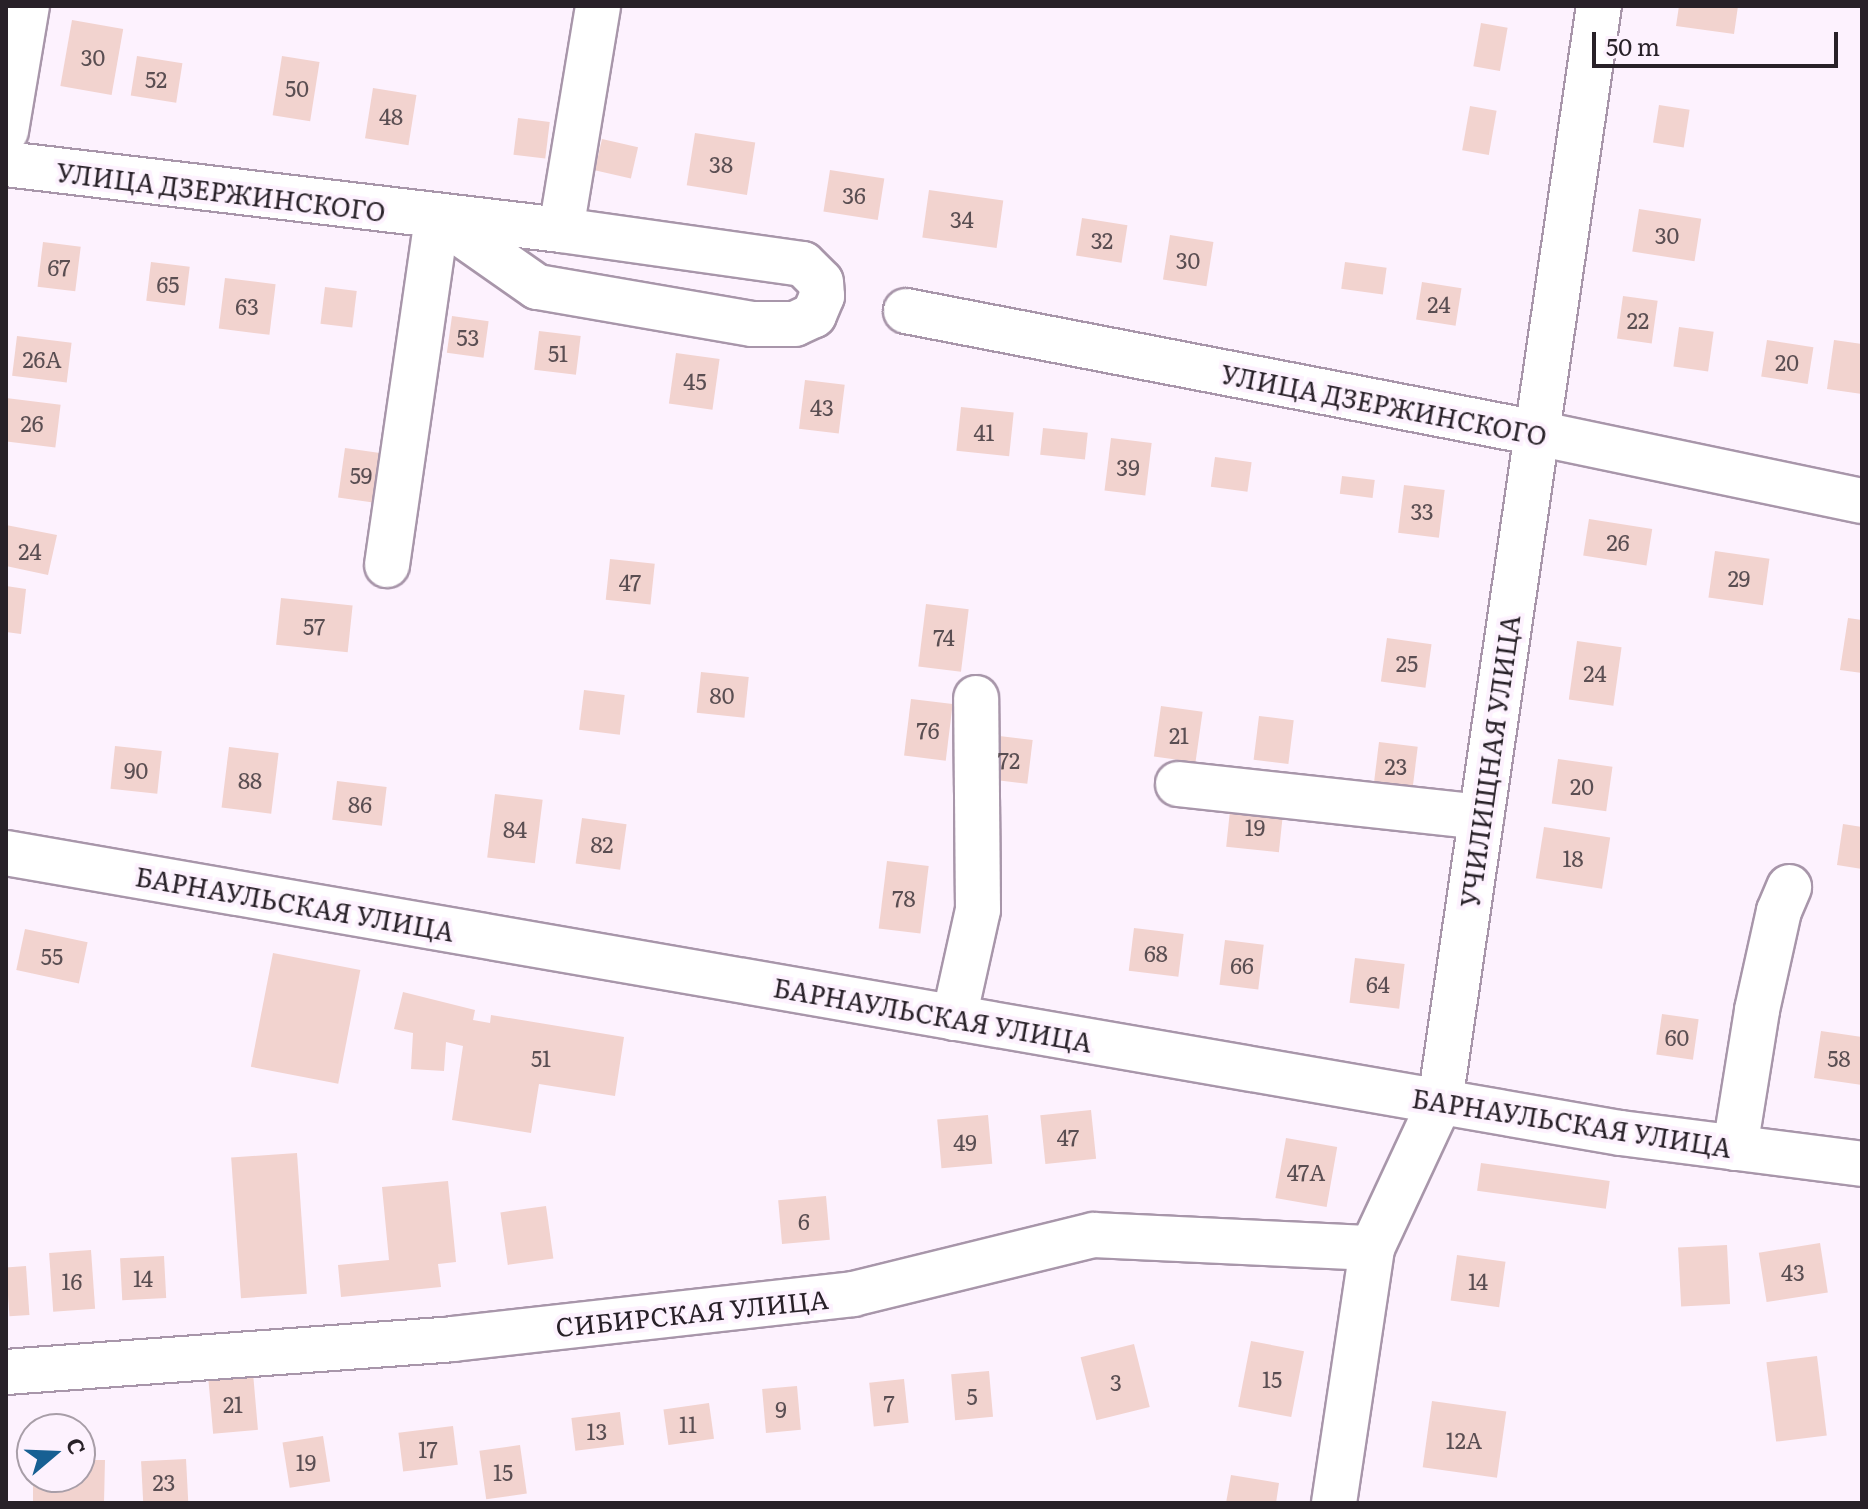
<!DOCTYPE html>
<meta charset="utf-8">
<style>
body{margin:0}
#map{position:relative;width:1868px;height:1509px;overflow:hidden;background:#fdf2fe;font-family:Literata,serif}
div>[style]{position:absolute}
.building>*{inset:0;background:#f2d3cf;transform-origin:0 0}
.roads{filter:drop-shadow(2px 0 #a896aa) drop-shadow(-2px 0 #a896aa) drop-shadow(0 2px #a896aa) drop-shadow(0 -2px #a896aa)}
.minor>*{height:44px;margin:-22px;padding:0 22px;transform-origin:22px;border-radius:22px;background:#fff}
span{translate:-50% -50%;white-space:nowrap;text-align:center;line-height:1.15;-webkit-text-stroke:8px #fdf2fe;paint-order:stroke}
.number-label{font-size:22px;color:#5a4e52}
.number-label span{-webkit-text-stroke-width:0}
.street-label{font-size:26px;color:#282128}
.frame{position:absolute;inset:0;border:8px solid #282128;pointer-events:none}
.north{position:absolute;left:16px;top:1413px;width:80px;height:80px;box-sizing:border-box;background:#fdf2fe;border:2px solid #a89ea8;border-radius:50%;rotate:71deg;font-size:22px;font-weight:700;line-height:32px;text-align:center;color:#282128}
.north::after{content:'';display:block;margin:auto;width:28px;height:36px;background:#176093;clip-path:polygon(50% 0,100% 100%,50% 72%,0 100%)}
.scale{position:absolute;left:1592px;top:32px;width:246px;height:36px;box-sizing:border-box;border:4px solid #282128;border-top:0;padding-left:10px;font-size:24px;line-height:28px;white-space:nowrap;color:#282128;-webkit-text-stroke:6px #fdf2fe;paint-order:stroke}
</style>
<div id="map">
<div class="building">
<i style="clip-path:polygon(1679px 6px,1738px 6px,1734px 34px,1676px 26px)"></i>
<i style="left:72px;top:20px;width:52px;height:67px;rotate:10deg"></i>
<i style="left:1481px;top:23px;width:27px;height:44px;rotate:10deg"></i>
<i style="left:137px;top:56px;width:46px;height:40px;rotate:9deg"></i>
<i style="left:282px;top:56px;width:38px;height:60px;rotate:9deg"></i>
<i style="left:373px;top:88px;width:44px;height:51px;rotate:9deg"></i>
<i style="left:1659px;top:105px;width:31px;height:38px;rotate:9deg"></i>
<i style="left:1470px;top:106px;width:27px;height:45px;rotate:10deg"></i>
<i style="left:518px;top:118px;width:32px;height:37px;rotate:7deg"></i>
<i style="left:695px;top:133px;width:61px;height:53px;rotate:9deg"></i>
<i style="left:602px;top:139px;width:37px;height:32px;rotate:13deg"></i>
<i style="left:830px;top:170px;width:55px;height:42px;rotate:9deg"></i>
<i style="left:929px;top:190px;width:75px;height:48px;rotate:8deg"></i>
<i style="left:1639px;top:209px;width:63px;height:43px;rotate:9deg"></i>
<i style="left:1082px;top:218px;width:46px;height:38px;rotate:9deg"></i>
<i style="left:1170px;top:235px;width:44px;height:45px;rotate:9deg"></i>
<i style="left:43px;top:242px;width:38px;height:45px;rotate:7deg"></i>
<i style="left:151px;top:262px;width:39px;height:39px;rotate:7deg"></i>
<i style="left:1345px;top:262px;width:42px;height:27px;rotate:8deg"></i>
<i style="left:225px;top:278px;width:51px;height:51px;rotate:7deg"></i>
<i style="left:1422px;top:282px;width:40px;height:38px;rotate:9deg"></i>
<i style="left:325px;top:287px;width:32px;height:37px;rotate:7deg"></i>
<i style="left:1623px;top:296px;width:35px;height:43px;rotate:8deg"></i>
<i style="left:452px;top:316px;width:37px;height:37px;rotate:8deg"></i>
<i style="left:1679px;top:327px;width:35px;height:40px;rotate:8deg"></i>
<i style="left:539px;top:331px;width:42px;height:39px;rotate:7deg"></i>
<i style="left:17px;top:336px;width:55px;height:40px;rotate:7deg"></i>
<i style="left:1767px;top:340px;width:47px;height:37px;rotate:9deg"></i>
<i style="clip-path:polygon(1834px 340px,1862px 344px,1862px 394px,1827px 389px)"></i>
<i style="left:676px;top:353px;width:44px;height:51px;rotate:8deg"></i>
<i style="left:805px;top:380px;width:40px;height:49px;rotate:7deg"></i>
<i style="left:6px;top:398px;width:55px;height:43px;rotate:7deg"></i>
<i style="left:961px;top:407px;width:53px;height:44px;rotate:6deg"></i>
<i style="left:1043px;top:428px;width:45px;height:27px;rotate:6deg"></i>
<i style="left:1111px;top:438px;width:41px;height:53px;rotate:7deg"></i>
<i style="left:345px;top:448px;width:37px;height:50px;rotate:8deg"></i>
<i style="left:1215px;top:457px;width:37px;height:30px;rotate:8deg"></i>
<i style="left:1342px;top:476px;width:33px;height:18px;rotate:7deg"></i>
<i style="left:1404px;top:485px;width:41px;height:48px;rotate:7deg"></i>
<i style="left:1589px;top:519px;width:64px;height:37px;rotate:9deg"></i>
<i style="clip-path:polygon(6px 525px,57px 535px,48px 575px,6px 566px)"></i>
<i style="left:1715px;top:551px;width:55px;height:47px;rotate:8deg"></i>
<i style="left:610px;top:559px;width:45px;height:41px;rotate:6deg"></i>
<i style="clip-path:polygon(6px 586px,26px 589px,21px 634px,6px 632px)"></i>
<i style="left:281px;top:598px;width:72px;height:47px;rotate:6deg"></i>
<i style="left:926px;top:604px;width:43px;height:63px;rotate:7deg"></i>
<i style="clip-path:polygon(1848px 618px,1862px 620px,1862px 673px,1840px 670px)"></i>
<i style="left:1387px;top:638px;width:45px;height:44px;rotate:8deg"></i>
<i style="left:1577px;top:641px;width:45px;height:59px;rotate:8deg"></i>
<i style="left:701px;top:672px;width:48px;height:41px;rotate:6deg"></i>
<i style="left:584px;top:690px;width:41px;height:40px;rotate:7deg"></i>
<i style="left:911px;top:699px;width:42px;height:57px;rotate:7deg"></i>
<i style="left:1161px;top:706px;width:42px;height:51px;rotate:8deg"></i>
<i style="left:1259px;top:716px;width:35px;height:44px;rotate:7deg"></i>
<i style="left:991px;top:735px;width:42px;height:44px;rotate:7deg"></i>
<i style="left:1379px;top:742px;width:39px;height:44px;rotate:7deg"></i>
<i style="left:115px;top:746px;width:47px;height:43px;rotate:6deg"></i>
<i style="left:229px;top:747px;width:50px;height:61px;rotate:7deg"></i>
<i style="left:1558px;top:759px;width:55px;height:45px;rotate:8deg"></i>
<i style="left:337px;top:781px;width:50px;height:39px;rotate:7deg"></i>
<i style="left:495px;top:794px;width:48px;height:64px;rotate:7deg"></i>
<i style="left:1231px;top:801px;width:53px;height:46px;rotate:6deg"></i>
<i style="left:582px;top:818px;width:45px;height:46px;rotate:8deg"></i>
<i style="clip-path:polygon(1843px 824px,1862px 827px,1862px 869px,1837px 865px)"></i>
<i style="left:1544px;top:827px;width:67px;height:52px;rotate:9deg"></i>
<i style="left:887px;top:861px;width:42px;height:68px;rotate:7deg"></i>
<i style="left:1134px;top:928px;width:50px;height:43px;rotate:7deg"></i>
<i style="left:25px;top:929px;width:64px;height:42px;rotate:12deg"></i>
<i style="left:1225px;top:940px;width:39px;height:45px;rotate:7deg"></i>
<i style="left:273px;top:953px;width:89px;height:116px;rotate:11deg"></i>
<i style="left:1355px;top:958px;width:50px;height:45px;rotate:7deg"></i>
<i style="clip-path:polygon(403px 992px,475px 1010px,473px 1020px,490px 1023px,491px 1015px,624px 1037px,615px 1096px,539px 1084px,531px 1133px,452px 1120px,463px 1046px,446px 1042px,444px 1071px,411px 1069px,413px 1033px,394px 1029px)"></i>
<i style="left:1662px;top:1014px;width:37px;height:41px;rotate:8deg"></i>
<i style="clip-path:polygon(1821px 1031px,1862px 1037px,1862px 1085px,1814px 1078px)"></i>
<i style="left:1091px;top:1110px;width:49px;height:51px;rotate:84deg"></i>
<i style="left:988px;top:1115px;width:49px;height:51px;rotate:85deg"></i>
<i style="left:1286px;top:1138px;width:52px;height:61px;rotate:10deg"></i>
<i style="left:297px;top:1153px;width:141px;height:66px;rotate:86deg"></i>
<i style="left:1481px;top:1163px;width:130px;height:28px;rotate:8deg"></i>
<i style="clip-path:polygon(448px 1181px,456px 1262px,438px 1264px,441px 1287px,341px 1297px,338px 1265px,389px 1260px,382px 1187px)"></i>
<i style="left:826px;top:1196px;width:44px;height:48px;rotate:85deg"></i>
<i style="left:546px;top:1206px;width:53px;height:46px;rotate:82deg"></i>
<i style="left:1820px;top:1243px;width:50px;height:62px;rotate:81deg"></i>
<i style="left:1727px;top:1245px;width:59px;height:49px;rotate:87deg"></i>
<i style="left:91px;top:1250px;width:59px;height:42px;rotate:86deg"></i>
<i style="left:1457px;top:1255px;width:49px;height:46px;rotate:8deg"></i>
<i style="left:164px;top:1256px;width:42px;height:44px;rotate:87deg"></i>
<i style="left:26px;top:1266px;width:49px;height:20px;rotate:86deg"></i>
<i style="left:1251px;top:1341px;width:54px;height:67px;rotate:11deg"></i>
<i style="left:1134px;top:1344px;width:65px;height:55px;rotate:76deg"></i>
<i style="left:1817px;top:1356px;width:80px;height:51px;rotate:83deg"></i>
<i style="left:989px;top:1371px;width:46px;height:38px;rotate:85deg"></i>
<i style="left:253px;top:1373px;width:57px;height:45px;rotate:85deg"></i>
<i style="left:904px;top:1379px;width:44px;height:35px;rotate:84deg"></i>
<i style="left:797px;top:1386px;width:44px;height:35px;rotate:85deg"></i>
<i style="left:1432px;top:1401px;width:75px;height:67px;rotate:8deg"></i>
<i style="left:709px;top:1403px;width:36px;height:46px;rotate:82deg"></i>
<i style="left:620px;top:1412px;width:33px;height:49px;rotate:83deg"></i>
<i style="left:453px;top:1426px;width:39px;height:55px;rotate:83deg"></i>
<i style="left:323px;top:1436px;width:46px;height:41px;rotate:81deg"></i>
<i style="left:520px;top:1445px;width:49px;height:41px;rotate:82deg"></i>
<i style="left:186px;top:1459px;width:44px;height:45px;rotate:87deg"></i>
<i style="clip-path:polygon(80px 1460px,105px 1460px,104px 1503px,33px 1503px,33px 1477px,80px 1477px)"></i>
<i style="clip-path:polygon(1231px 1475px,1279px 1483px,1276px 1503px,1226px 1503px)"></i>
</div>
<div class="roads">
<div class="minor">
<i style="left:6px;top:131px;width:127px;rotate:-80.5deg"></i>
<i style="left:6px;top:164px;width:559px;rotate:6.78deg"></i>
<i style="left:561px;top:230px;width:244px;rotate:8deg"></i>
<i style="left:803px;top:264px;width:25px;rotate:45deg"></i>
<i style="left:821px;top:282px;width:14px;rotate:86deg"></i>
<i style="left:822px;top:296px;width:21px;rotate:113deg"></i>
<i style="left:814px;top:315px;width:21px;rotate:155deg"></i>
<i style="left:795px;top:324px;width:43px;rotate:180deg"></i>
<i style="left:752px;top:324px;width:218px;rotate:-170.2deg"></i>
<i style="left:537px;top:287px;width:122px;rotate:-145deg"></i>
<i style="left:561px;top:230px;width:227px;rotate:-80.6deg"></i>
<i style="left:906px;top:311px;width:632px;rotate:10.94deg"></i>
<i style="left:1527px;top:431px;width:342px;rotate:11.8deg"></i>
<i style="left:387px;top:565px;width:352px;rotate:-81.8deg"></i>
<i style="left:1178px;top:784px;width:305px;rotate:6.2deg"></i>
<i style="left:6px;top:853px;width:1639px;rotate:9.84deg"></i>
<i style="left:1621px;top:1133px;width:243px;rotate:7.3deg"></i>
<i style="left:954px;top:1018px;width:111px;rotate:-77.5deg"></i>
<i style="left:978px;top:910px;width:212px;rotate:-90.5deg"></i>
<i style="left:1735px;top:1148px;width:140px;rotate:-80.9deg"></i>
<i style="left:1757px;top:1010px;width:101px;rotate:-77.5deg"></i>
<i style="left:1779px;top:911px;width:26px;rotate:-67deg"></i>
<i style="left:6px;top:1372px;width:448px;rotate:-4.2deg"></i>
<i style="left:453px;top:1339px;width:403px;rotate:-6.4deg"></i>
<i style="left:853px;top:1294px;width:248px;rotate:-13.8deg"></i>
<i style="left:1094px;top:1235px;width:278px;rotate:2.7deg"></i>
<i style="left:1334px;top:1503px;width:258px;rotate:-81.5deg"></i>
<i style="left:1372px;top:1248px;width:161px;rotate:-65deg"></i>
<i style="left:1440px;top:1102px;width:1107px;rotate:-81.75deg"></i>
</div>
</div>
<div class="number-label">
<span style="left:93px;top:57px">30</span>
<span style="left:156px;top:79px">52</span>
<span style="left:297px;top:88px">50</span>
<span style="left:391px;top:116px">48</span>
<span style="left:721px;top:164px">38</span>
<span style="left:854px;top:195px">36</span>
<span style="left:962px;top:219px">34</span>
<span style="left:1667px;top:235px">30</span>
<span style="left:1102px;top:240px">32</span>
<span style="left:1188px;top:260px">30</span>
<span style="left:59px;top:267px">67</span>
<span style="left:168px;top:284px">65</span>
<span style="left:1439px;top:304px">24</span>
<span style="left:247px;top:306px">63</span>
<span style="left:1638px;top:320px">22</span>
<span style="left:468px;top:337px">53</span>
<span style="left:558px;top:353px">51</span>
<span style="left:42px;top:359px">26А</span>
<span style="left:1787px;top:362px">20</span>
<span style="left:695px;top:381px">45</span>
<span style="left:822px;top:407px">43</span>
<span style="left:32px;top:423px">26</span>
<span style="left:984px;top:432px">41</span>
<span style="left:1128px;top:467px">39</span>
<span style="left:361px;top:475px">59</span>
<span style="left:1422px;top:511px">33</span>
<span style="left:1618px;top:542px">26</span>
<span style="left:30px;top:551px">24</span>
<span style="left:1739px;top:578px">29</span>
<span style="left:630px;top:582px">47</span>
<span style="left:314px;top:626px">57</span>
<span style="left:944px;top:637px">74</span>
<span style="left:1407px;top:663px">25</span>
<span style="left:1595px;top:673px">24</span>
<span style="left:722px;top:695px">80</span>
<span style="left:928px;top:730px">76</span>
<span style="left:1179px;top:735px">21</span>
<span style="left:1009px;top:760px">72</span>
<span style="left:1396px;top:766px">23</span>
<span style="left:136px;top:770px">90</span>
<span style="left:250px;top:780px">88</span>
<span style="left:1582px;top:786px">20</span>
<span style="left:360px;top:804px">86</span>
<span style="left:1255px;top:827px">19</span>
<span style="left:515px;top:829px">84</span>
<span style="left:602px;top:844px">82</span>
<span style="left:1573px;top:858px">18</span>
<span style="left:904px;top:898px">78</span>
<span style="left:1156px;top:953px">68</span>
<span style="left:52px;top:956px">55</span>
<span style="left:1242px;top:965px">66</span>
<span style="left:1378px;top:984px">64</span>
<span style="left:1677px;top:1037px">60</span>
<span style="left:541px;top:1058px">51</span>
<span style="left:1839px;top:1058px">58</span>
<span style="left:1068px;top:1137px">47</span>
<span style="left:965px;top:1142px">49</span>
<span style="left:1306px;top:1172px">47А</span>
<span style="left:804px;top:1221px">6</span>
<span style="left:1793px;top:1272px">43</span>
<span style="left:143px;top:1278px">14</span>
<span style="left:72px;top:1281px">16</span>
<span style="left:1478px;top:1281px">14</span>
<span style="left:1272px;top:1379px">15</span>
<span style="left:1116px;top:1382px">3</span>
<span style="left:972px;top:1396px">5</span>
<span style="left:889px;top:1403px">7</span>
<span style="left:233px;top:1404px">21</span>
<span style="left:781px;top:1409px">9</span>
<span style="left:688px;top:1424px">11</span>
<span style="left:597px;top:1431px">13</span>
<span style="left:1464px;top:1440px">12А</span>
<span style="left:428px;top:1449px">17</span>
<span style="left:306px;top:1462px">19</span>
<span style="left:503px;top:1472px">15</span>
<span style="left:164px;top:1482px">23</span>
</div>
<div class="street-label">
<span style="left:221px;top:191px;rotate:7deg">УЛИЦА ДЗЕРЖИНСКОГО</span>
<span style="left:1384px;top:404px;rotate:11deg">УЛИЦА ДЗЕРЖИНСКОГО</span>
<span style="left:1489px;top:761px;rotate:-82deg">УЧИЛИЩНАЯ УЛИЦА</span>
<span style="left:295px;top:903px;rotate:10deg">БАРНАУЛЬСКАЯ УЛИЦА</span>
<span style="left:933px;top:1014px;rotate:10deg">БАРНАУЛЬСКАЯ УЛИЦА</span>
<span style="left:1572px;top:1122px;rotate:9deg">БАРНАУЛЬСКАЯ УЛИЦА</span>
<span style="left:692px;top:1312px;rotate:-6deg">СИБИРСКАЯ УЛИЦА</span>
</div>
<div class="frame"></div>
<div class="north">С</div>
<div class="scale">50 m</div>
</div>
